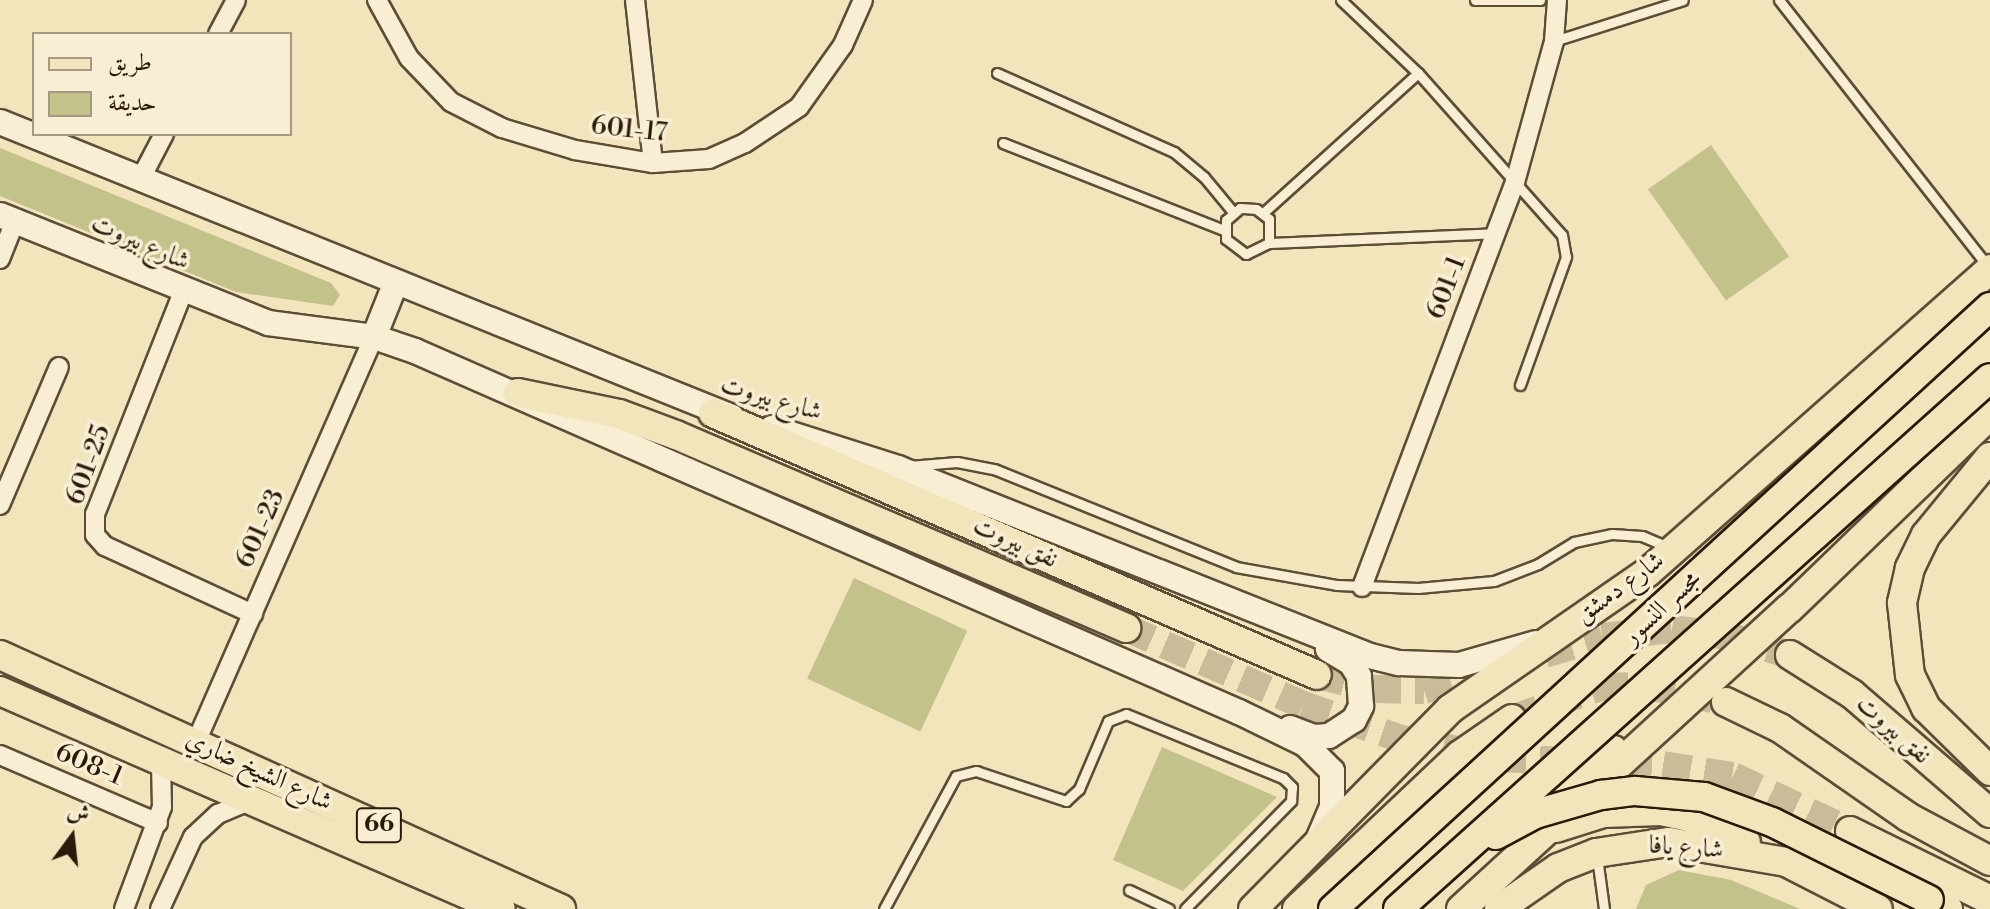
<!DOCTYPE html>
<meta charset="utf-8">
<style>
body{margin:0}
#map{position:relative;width:1990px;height:909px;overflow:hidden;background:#f2e5bc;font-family:"Libre Bodoni",Amiri,serif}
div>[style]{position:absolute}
.green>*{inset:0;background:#c3c28b;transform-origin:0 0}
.primary-tunnel>*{height:28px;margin-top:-14px;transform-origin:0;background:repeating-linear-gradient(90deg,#cabc99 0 28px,transparent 0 42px)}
.roads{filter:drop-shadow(2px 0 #5d4d37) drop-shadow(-2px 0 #5d4d37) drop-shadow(0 2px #5d4d37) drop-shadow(0 -2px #5d4d37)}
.lane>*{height:9px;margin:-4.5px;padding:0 4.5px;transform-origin:4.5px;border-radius:4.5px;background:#f7eed3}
.street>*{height:18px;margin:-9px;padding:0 9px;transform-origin:9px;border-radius:9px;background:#f7eed3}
.secondary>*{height:24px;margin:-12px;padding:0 12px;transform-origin:12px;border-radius:12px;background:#f7eed3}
.primary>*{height:28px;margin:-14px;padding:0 14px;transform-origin:14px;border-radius:14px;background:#f2e5bc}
.bridges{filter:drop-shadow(2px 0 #2b1a0b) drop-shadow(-2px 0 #2b1a0b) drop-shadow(0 2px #2b1a0b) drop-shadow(0 -2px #2b1a0b)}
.primary-bridge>*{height:28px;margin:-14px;padding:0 14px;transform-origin:14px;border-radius:14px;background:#f2e5bc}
span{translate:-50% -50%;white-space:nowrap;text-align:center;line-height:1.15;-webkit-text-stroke:7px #f7eed3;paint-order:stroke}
.shield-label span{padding:2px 6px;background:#f7eed3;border:2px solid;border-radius:6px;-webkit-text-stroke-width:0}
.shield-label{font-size:24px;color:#2b1a0b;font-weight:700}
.street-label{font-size:26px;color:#2b1a0b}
.legend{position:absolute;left:32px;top:32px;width:260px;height:104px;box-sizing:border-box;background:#f7eed3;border:2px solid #a59983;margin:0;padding:10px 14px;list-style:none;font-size:24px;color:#2b1a0b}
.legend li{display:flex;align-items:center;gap:16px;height:40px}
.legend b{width:40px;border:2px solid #a59983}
.north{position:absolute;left:32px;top:797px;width:80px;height:80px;-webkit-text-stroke:6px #f7eed3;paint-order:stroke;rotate:15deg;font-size:22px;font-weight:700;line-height:32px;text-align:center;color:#2b1a0b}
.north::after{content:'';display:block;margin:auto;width:28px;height:36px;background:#2b1a0b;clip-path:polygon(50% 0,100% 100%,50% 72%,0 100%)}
</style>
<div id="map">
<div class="green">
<i style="left:1711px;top:145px;width:136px;height:77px;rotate:55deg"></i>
<i style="clip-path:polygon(0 148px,331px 283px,340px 295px,333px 306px,236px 292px,0 196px)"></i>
<i style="left:854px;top:578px;width:125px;height:111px;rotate:25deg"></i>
<i style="clip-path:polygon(1162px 747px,1277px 797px,1183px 891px,1113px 860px)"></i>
<i style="clip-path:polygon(1679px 870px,1731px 880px,1800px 909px,1636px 909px,1646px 885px)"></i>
</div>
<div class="primary-tunnel">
<i style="left:1126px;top:628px;width:193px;rotate:23.5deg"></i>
<i style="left:1303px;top:705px;width:105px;rotate:19deg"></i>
<i style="left:1402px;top:739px;width:98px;rotate:11.2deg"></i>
<i style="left:1498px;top:758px;width:165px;rotate:2.4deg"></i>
<i style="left:1663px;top:765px;width:71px;rotate:8.9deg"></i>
<i style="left:1733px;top:776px;width:129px;rotate:25.2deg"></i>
<i style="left:1317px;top:675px;width:58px;rotate:14deg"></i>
<i style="left:1373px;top:689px;width:51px;rotate:1.1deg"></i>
<i style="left:1424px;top:690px;width:186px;rotate:-16.6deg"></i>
<i style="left:1602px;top:637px;width:70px;rotate:-6.5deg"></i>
<i style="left:1672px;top:629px;width:56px;rotate:7.1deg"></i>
<i style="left:1728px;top:636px;width:65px;rotate:17deg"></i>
<i style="left:1512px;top:719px;width:94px;rotate:-20deg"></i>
<i style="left:1600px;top:687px;width:47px;rotate:-1.2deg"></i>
<i style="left:1647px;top:686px;width:67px;rotate:11.1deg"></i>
</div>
<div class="roads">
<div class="lane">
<i style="left:1341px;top:0;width:106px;rotate:43.5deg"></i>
<i style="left:1418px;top:73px;width:217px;rotate:48.4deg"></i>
<i style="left:1562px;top:235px;width:22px;rotate:80deg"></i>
<i style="left:1566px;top:257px;width:136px;rotate:109.8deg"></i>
<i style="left:1475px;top:0;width:65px"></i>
<i style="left:1779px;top:0;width:337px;rotate:51.9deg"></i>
<i style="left:1554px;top:41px;width:135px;rotate:-17.6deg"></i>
<i style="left:997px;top:73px;width:194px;rotate:24.1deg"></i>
<i style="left:1174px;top:152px;width:39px;rotate:40deg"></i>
<i style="left:1204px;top:177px;width:45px;rotate:50.4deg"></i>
<i style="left:1003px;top:143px;width:238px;rotate:21.5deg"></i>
<i style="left:1263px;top:213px;width:209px;rotate:-42.1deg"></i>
<i style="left:1269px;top:243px;width:24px;rotate:-90deg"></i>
<i style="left:1269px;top:219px;width:16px;rotate:-142deg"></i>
<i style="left:1256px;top:209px;width:16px;rotate:-176deg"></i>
<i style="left:1240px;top:208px;width:18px;rotate:139deg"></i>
<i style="left:1226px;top:220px;width:19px;rotate:90deg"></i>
<i style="left:1226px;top:239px;width:25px;rotate:37deg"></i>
<i style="left:1246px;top:254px;width:25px;rotate:-26deg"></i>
<i style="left:1269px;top:243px;width:227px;rotate:-2.5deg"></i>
<i style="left:909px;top:466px;width:48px;rotate:-4.8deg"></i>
<i style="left:957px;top:462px;width:38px;rotate:11deg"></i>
<i style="left:994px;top:469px;width:261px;rotate:22deg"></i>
<i style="left:1236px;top:567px;width:103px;rotate:10.1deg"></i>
<i style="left:1337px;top:585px;width:81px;rotate:2.1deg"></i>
<i style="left:1418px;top:588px;width:76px;rotate:-5.3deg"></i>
<i style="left:1494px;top:581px;width:47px;rotate:-21.1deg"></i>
<i style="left:1538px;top:564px;width:42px;rotate:-31.4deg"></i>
<i style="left:1574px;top:542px;width:39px;rotate:-12deg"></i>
<i style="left:1612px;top:534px;width:30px;rotate:4deg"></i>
<i style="left:1642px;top:536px;width:30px;rotate:23deg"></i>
<i style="left:1597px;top:857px;width:52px;rotate:82.3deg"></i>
<i style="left:1129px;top:890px;width:44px;rotate:25.4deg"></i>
<i style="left:884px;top:909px;width:151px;rotate:-61.6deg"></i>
<i style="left:956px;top:776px;width:21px;rotate:-14deg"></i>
<i style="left:976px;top:771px;width:95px;rotate:18.4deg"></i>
<i style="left:1066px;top:801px;width:18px;rotate:-43deg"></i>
<i style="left:1079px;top:789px;width:74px;rotate:-66.9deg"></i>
<i style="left:1108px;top:721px;width:19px;rotate:-21deg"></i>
<i style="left:1126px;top:714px;width:170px;rotate:22.2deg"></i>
<i style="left:1283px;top:778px;width:13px;rotate:45deg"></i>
<i style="left:1292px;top:787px;width:14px;rotate:94deg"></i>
<i style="left:1291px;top:801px;width:151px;rotate:134.5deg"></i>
</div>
<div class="street">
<i style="left:377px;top:0;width:66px;rotate:61.1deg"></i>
<i style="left:409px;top:58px;width:61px;rotate:46.3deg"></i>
<i style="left:451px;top:102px;width:57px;rotate:27deg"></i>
<i style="left:502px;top:128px;width:76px;rotate:16.8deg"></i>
<i style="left:575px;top:150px;width:79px;rotate:9.5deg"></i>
<i style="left:653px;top:163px;width:56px;rotate:-4.1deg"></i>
<i style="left:709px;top:159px;width:39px;rotate:-24deg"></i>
<i style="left:745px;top:143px;width:65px;rotate:-33.7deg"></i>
<i style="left:799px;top:107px;width:76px;rotate:-54.6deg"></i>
<i style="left:843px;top:45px;width:49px;rotate:-66deg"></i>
<i style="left:635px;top:0;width:164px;rotate:83.7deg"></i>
<i style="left:218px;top:34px;width:38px;rotate:-62deg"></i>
<i style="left:140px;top:180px;width:52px;rotate:-62.4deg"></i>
<i style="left:0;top:259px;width:41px;rotate:-68.5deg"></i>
<i style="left:183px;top:292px;width:239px;rotate:111.6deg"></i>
<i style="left:95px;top:514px;width:21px;rotate:90deg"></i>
<i style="left:95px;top:535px;width:15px;rotate:48deg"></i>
<i style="left:105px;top:546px;width:163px;rotate:24.7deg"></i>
<i style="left:0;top:505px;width:150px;rotate:-66.9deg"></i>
<i style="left:1362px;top:587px;width:433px;rotate:-69.3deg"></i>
<i style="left:1515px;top:182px;width:146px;rotate:-74.5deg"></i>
<i style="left:1554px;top:41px;width:41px;rotate:-85.8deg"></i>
<i style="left:196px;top:742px;width:442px;rotate:-66.3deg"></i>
<i style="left:0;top:755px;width:172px;rotate:23.3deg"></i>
<i style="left:124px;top:909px;width:109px;rotate:-69.6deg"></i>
<i style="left:162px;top:807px;width:45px;rotate:-91.3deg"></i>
<i style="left:160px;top:909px;width:79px;rotate:-65.4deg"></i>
<i style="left:193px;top:837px;width:34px;rotate:-43deg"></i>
<i style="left:218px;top:814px;width:33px;rotate:-23deg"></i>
</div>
<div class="secondary">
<i style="left:0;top:122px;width:789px;rotate:21.95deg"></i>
<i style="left:0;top:215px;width:289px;rotate:21.9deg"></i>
<i style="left:268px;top:323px;width:107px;rotate:7.5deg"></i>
<i style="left:374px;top:337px;width:43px;rotate:18.9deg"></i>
<i style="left:415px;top:351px;width:900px;rotate:23.66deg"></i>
<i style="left:1239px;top:712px;width:73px;rotate:25.9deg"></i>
<i style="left:1305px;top:744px;width:38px;rotate:45deg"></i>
<i style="left:1332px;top:771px;width:36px;rotate:90deg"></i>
<i style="left:1332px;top:807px;width:34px;rotate:113deg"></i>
<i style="left:374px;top:337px;width:59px;rotate:-68.2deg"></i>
<i style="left:772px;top:428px;width:132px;rotate:17.6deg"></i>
<i style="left:898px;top:468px;width:508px;rotate:21.72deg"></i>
<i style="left:1370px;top:656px;width:30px;rotate:14deg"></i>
<i style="left:1399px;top:663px;width:60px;rotate:1.9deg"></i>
<i style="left:1459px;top:665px;width:80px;rotate:-15.9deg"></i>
<i style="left:1290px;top:728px;width:26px;rotate:21deg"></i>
<i style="left:1314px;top:737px;width:15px;rotate:-4deg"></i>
<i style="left:1329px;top:736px;width:30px;rotate:-33deg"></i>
<i style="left:1354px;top:720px;width:16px;rotate:-63deg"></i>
<i style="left:1361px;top:706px;width:30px;rotate:-94deg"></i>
<i style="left:1359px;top:676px;width:15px;rotate:-122deg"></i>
<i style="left:1351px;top:663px;width:27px;rotate:-149deg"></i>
</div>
<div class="primary">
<i style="left:518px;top:393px;width:103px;rotate:11.7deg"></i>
<i style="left:619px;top:414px;width:61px;rotate:20.2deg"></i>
<i style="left:676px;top:435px;width:490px;rotate:23.2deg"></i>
<i style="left:713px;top:413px;width:658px;rotate:23.45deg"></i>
<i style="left:1990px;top:457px;width:101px;rotate:129.4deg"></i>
<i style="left:1926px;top:535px;width:37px;rotate:116deg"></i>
<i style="left:1910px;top:568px;width:36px;rotate:103deg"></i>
<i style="left:1902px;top:603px;width:72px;rotate:83.7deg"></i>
<i style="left:1910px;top:675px;width:37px;rotate:64deg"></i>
<i style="left:1926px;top:708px;width:90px;rotate:44.5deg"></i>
<i style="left:0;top:655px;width:616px;rotate:24.36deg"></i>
<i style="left:1790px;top:655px;width:73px;rotate:32.2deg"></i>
<i style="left:1852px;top:694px;width:182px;rotate:40.8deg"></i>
<i style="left:0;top:691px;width:546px;rotate:23.52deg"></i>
<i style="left:1726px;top:702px;width:60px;rotate:25.7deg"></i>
<i style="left:1780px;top:728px;width:156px;rotate:34.8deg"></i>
<i style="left:1908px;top:817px;width:93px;rotate:28.2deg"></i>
<i style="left:1517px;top:820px;width:119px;rotate:-36.1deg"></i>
<i style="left:1556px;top:828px;width:49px;rotate:-17.7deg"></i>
<i style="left:1603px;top:813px;width:58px;rotate:-2deg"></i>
<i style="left:1661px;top:811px;width:29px;rotate:12deg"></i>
<i style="left:1689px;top:817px;width:62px;rotate:23.7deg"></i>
<i style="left:1850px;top:831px;width:156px;rotate:26.2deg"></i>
<i style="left:1929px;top:900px;width:21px;rotate:25deg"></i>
<i style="left:1253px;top:909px;width:281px;rotate:-45.4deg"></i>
<i style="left:1450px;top:709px;width:241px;rotate:-34.7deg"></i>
<i style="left:1648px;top:572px;width:457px;rotate:-41.5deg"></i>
<i style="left:1297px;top:909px;width:224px;rotate:-43.4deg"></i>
<i style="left:1460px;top:755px;width:63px;rotate:-34.7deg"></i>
<i style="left:1461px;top:909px;width:446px;rotate:-42.5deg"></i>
<i style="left:1790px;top:608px;width:278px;rotate:-44deg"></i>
<i style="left:1499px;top:909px;width:72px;rotate:-34.8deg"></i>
<i style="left:1558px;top:868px;width:41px;rotate:-21.5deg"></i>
<i style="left:1596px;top:853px;width:74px;rotate:-8.6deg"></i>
<i style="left:1669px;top:842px;width:119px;rotate:9.7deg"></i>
<i style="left:1786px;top:862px;width:103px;rotate:27.1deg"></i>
</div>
</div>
<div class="bridges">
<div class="primary-bridge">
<i style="left:1496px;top:835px;width:44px;rotate:-28.3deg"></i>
<i style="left:1535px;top:814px;width:69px;rotate:-16.1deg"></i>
<i style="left:1601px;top:795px;width:34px;rotate:-7deg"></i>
<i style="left:1635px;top:791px;width:69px;rotate:5deg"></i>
<i style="left:1704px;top:797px;width:72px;rotate:20.2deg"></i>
<i style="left:1772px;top:822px;width:175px;rotate:26.4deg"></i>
<i style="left:1333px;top:909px;width:891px;rotate:-42.5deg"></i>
<i style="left:1398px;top:909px;width:795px;rotate:-41.89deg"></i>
</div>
</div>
<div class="shield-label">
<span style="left:379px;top:825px">66</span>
</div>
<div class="street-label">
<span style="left:629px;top:130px;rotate:6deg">601-17</span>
<span style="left:140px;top:243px;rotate:23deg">شارع بيروت</span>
<span style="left:1447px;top:288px;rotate:-69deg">601-1</span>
<span style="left:771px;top:399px;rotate:16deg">شارع بيروت</span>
<span style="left:89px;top:465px;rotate:-70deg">601-25</span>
<span style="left:261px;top:529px;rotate:-66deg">601-23</span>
<span style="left:1015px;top:543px;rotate:24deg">نفق بيروت</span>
<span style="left:1620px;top:588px;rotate:-36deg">شارع دمشق</span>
<span style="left:1662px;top:608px;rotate:-43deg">مجسر النسور</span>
<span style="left:1893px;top:730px;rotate:41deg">نفق بيروت</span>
<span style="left:89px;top:765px;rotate:23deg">608-1</span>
<span style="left:259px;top:771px;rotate:25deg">شارع الشيخ ضاري</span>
<span style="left:1686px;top:848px;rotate:4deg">شارع يافا</span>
</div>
<ul class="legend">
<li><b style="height:10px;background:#f2e5bc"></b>طريق</li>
<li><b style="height:22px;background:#c3c28b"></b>حديقة</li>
</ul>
<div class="north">ش</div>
</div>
